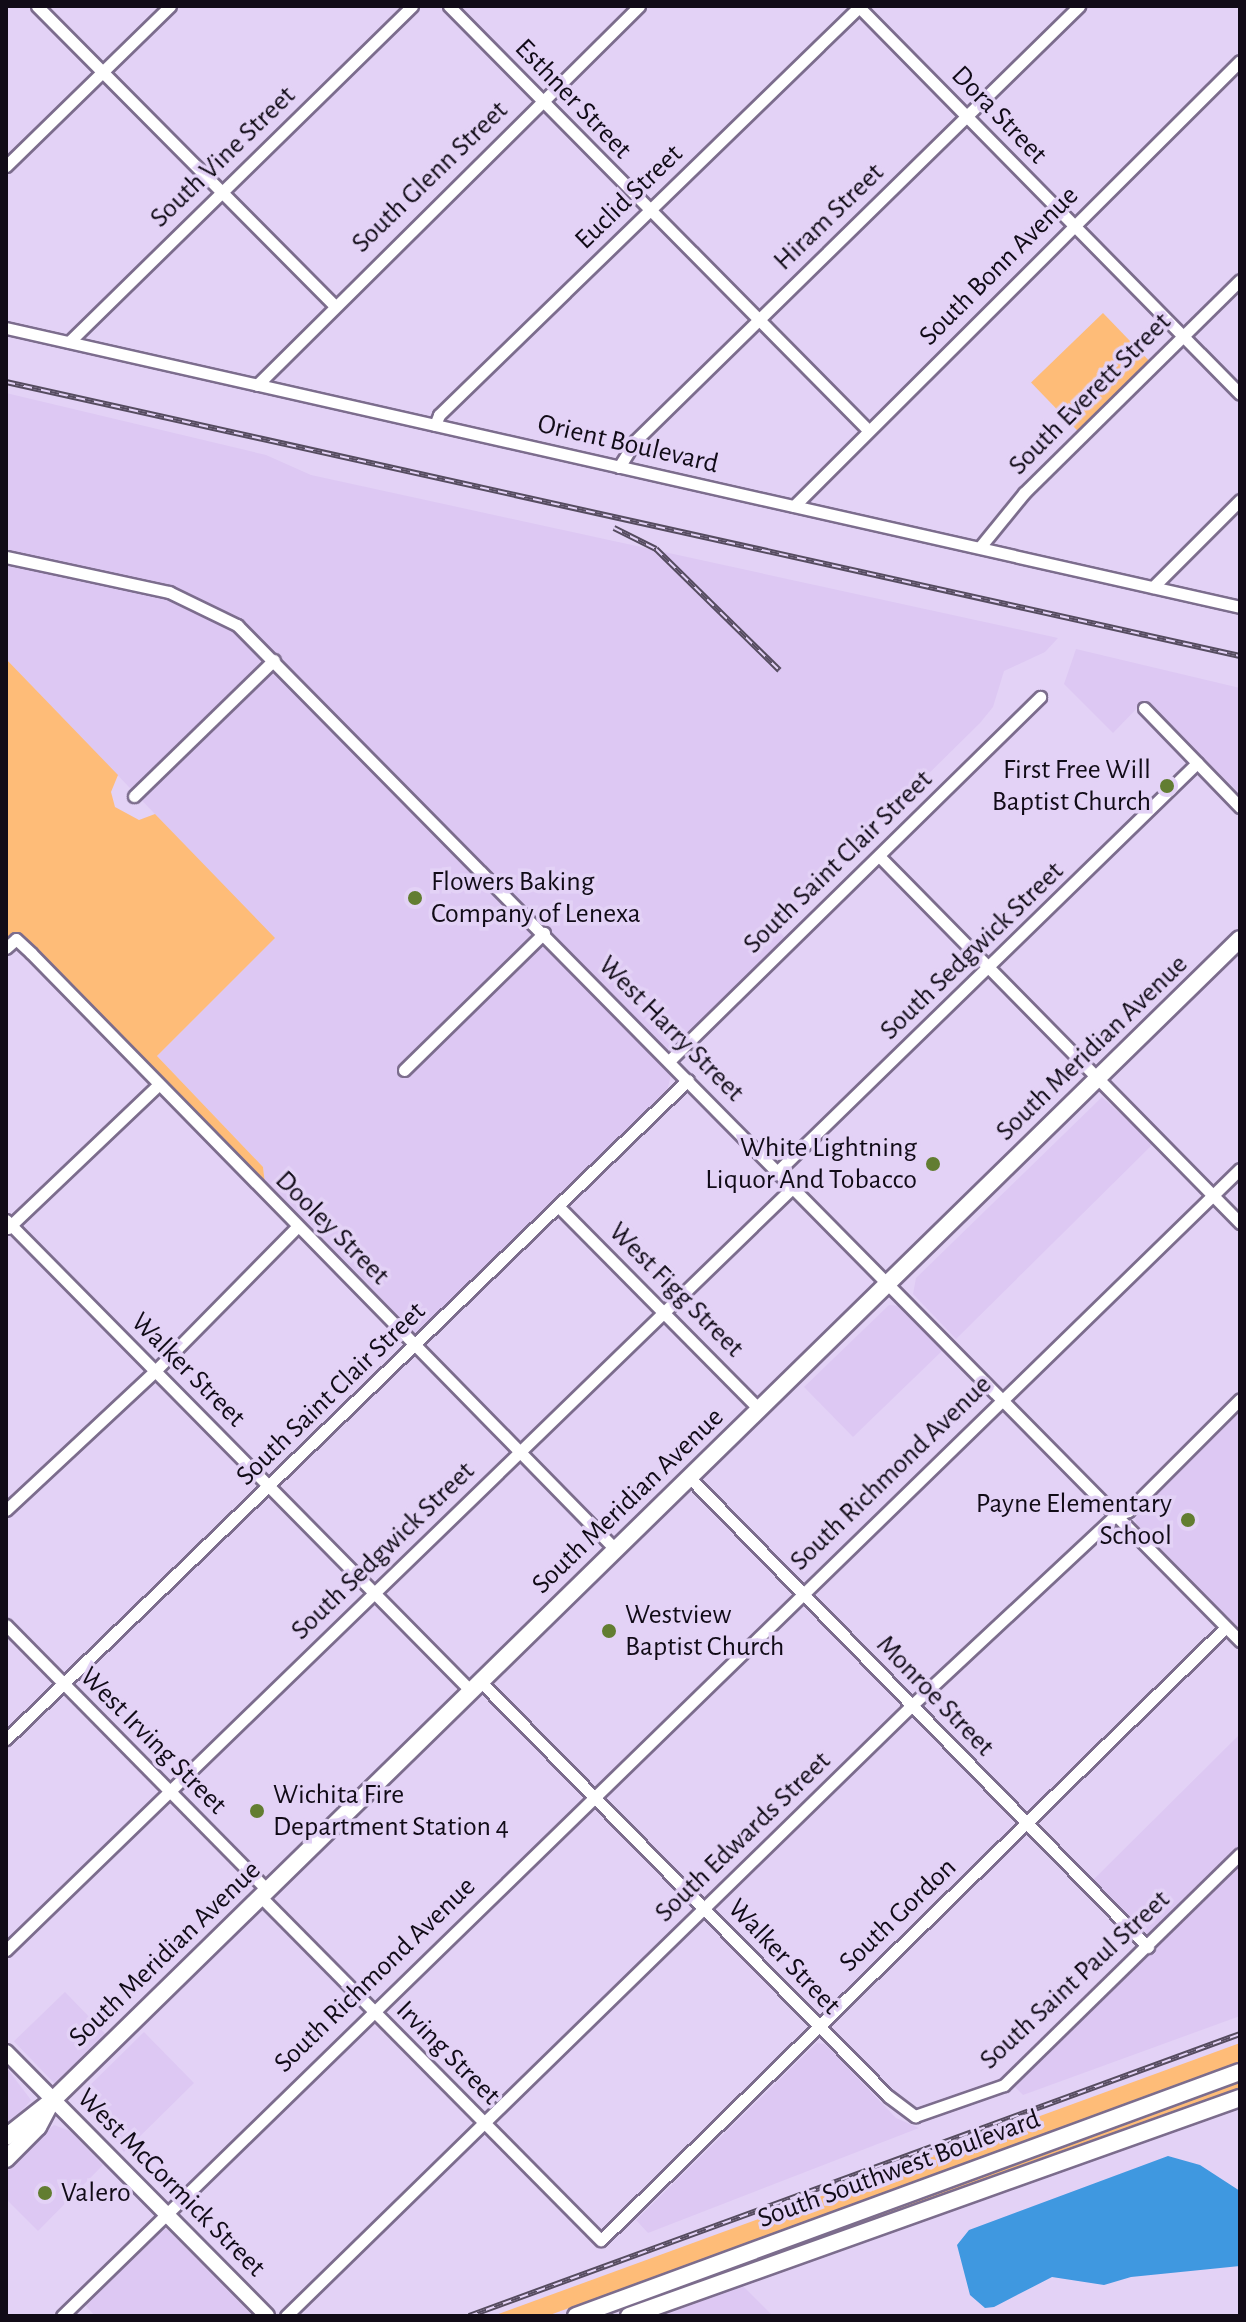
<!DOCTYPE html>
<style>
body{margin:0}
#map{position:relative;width:1246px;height:2322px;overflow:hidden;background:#e3d2f6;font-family:"Alegreya Sans",sans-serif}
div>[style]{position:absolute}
.built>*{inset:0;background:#ddc8f3;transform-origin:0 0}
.green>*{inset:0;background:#febc78;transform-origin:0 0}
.water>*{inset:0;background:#3f98e0}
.roads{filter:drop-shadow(2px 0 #7c6d8d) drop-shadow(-2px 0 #7c6d8d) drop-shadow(0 2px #7c6d8d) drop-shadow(0 -2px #7c6d8d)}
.minor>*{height:11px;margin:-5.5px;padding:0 5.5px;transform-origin:5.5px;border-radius:5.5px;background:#fff}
.tertiary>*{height:14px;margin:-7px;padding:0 7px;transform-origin:7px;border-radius:7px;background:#fff}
.secondary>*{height:16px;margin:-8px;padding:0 8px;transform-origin:8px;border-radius:8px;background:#fff}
.rail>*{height:6px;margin-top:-3px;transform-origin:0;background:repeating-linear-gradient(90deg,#e3d2f6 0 9px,#564c60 0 18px);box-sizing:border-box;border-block:2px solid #564c60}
.dots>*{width:22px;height:22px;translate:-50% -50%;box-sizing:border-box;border:4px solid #e3d2f6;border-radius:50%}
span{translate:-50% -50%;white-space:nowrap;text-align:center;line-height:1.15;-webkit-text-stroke:7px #e3d2f6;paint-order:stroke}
.street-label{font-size:28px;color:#110b17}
.poi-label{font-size:28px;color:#110b17}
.right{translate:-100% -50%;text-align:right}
.left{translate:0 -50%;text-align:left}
.frame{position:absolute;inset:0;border:8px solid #110b17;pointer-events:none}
</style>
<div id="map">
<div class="built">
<i style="clip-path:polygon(6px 393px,266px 455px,311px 475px,1058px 638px,1045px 652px,1004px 671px,993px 707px,980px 723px,774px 926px,787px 940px,661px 1062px,671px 1074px,667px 1092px,413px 1335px,265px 1184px,263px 1167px,157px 1056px,274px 938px,6px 659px)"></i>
<i style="clip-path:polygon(1076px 649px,1240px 688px,1240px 794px,1145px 700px,1113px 733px,1064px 684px)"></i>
<i style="clip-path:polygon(1102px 1097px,1153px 1144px,956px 1339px,913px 1294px,916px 1278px)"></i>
<i style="clip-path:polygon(889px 1305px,901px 1306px,943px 1350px,853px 1437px,804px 1387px)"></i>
<i style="clip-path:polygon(1240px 1409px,1240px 1629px,1136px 1524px,1135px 1516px)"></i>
<i style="clip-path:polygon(1240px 1734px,1240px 1847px,1147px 1936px,1092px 1881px)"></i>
<i style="clip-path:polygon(1240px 1865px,1240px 2016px,1023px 2095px,1015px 2087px)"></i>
<i style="left:65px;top:1992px;width:60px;height:71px;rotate:46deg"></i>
<i style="clip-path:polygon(144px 2032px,194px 2083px,124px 2152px,83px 2100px,86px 2089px)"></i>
<i style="clip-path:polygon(817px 2043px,825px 2044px,896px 2118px,919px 2128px,648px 2233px,636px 2220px)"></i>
<i style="clip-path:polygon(6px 2067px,31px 2100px,6px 2129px)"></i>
<i style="clip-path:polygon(54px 2125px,70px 2131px,103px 2165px,38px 2231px,6px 2199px,6px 2167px)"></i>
<i style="clip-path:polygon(165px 2228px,169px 2231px,253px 2316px,95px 2316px,85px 2305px)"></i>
<i style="clip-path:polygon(741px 2284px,773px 2316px,652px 2316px)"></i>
</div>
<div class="green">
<i style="left:1103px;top:313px;width:67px;height:100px;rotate:46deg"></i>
<i style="clip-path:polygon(6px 659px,118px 775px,111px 792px,115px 807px,139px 820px,155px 814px,275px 938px,157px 1056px,263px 1167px,265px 1184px,22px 936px,6px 936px)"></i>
<i style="clip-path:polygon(1240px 2043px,1240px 2064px,1179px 2087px,547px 2316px,493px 2316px)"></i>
<i style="clip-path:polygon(1240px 2079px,1240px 2092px,757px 2263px,765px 2253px)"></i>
</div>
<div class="water">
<i style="clip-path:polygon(1168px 2156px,1200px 2165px,1240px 2191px,1240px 2266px,1131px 2277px,1104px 2285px,1052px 2277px,994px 2307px,985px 2308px,970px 2295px,957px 2245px,969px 2230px)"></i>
</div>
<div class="roads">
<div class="minor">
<i style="left:37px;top:6px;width:421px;rotate:45.2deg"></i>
<i style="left:449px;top:6px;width:595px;rotate:45.34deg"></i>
<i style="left:858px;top:6px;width:544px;rotate:45.45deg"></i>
<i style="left:6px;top:166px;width:229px;rotate:-44.3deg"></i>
<i style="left:6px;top:328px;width:1265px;rotate:12.74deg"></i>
<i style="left:69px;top:342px;width:480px;rotate:-44.4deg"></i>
<i style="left:257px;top:385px;width:538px;rotate:-44.77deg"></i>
<i style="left:435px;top:425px;width:11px;rotate:-68deg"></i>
<i style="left:439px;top:415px;width:587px;rotate:-44.17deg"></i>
<i style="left:619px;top:467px;width:31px;rotate:-58deg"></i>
<i style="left:635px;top:441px;width:622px;rotate:-44.41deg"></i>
<i style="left:794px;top:506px;width:630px;rotate:-44.94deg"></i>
<i style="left:980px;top:547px;width:70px;rotate:-50.8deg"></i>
<i style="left:1024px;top:493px;width:303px;rotate:-44.6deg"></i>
<i style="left:6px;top:557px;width:167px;rotate:12.1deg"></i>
<i style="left:169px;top:592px;width:76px;rotate:25.9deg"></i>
<i style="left:237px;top:625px;width:1428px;rotate:45.37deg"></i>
<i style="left:1153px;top:587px;width:123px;rotate:-45deg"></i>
<i style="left:1144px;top:708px;width:138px;rotate:45.9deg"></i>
<i style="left:134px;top:796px;width:195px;rotate:-44.2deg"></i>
<i style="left:879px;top:856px;width:515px;rotate:45.47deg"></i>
<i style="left:6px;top:948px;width:13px;rotate:-42deg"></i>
<i style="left:16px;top:939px;width:21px;rotate:43deg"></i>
<i style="left:31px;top:953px;width:836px;rotate:45.58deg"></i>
<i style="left:669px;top:1061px;width:520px;rotate:-44.45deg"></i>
<i style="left:404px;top:1070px;width:196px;rotate:-44.4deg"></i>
<i style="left:778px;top:1171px;width:585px;rotate:-44.24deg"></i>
<i style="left:558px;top:1206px;width:286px;rotate:45.3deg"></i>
<i style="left:6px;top:1220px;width:662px;rotate:45.37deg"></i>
<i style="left:8px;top:1228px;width:207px;rotate:-43.6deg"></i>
<i style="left:689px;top:1477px;width:657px;rotate:45.68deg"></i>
<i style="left:6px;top:1510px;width:204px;rotate:-43deg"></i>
<i style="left:155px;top:1371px;width:202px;rotate:-45.4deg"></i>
<i style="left:6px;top:1625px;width:372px;rotate:45.4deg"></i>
<i style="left:481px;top:1682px;width:581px;rotate:45.49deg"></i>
<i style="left:888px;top:2096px;width:34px;rotate:37deg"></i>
<i style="left:915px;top:2116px;width:94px;rotate:-19.2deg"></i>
<i style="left:1004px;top:2085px;width:330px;rotate:-44.4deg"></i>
<i style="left:6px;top:1739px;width:948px;rotate:-44.02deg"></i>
<i style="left:260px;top:1896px;width:484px;rotate:45.3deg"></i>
<i style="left:601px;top:2240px;width:875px;rotate:-44.44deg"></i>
<i style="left:6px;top:1950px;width:1098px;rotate:-44.11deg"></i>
<i style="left:62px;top:2316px;width:1644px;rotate:-44.24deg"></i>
<i style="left:286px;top:2316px;width:873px;rotate:-44.3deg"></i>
<i style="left:911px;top:1706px;width:280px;rotate:-43deg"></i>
<i style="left:1116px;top:1515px;width:13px;rotate:-18deg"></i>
<i style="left:1128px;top:1511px;width:158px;rotate:-45deg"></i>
</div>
<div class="tertiary">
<i style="left:6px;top:2052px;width:371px;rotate:45.3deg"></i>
</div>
<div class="secondary">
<i style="left:6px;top:2137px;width:60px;rotate:-38.2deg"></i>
<i style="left:53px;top:2100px;width:1660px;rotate:-44.37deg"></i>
<i style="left:6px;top:2159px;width:45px;rotate:-45deg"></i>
<i style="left:38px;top:2127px;width:30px;rotate:-62deg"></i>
<i style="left:576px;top:2316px;width:707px;rotate:-20.18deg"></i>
<i style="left:629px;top:2316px;width:649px;rotate:-19.64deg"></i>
</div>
</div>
<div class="rail">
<i style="left:6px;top:382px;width:1264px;rotate:12.52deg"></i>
<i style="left:614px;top:528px;width:47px;rotate:26.6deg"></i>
<i style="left:656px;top:549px;width:173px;rotate:44.5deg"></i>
<i style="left:469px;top:2316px;width:821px;rotate:-20.09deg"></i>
</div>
<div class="dots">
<i style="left:1167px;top:786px;background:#627d31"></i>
<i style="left:415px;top:898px;background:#627d31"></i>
<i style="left:933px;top:1164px;background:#627d31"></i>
<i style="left:1188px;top:1520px;background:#627d31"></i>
<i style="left:609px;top:1631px;background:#627d31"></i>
<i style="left:257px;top:1811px;background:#627d31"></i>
<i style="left:45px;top:2193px;background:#627d31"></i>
</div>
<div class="street-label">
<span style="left:573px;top:99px;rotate:46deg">Esthner Street</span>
<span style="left:999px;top:115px;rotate:46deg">Dora Street</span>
<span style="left:223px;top:157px;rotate:-44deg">South Vine Street</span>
<span style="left:430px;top:177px;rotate:-44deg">South Glenn Street</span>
<span style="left:629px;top:197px;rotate:-44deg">Euclid Street</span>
<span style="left:829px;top:217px;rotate:-44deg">Hiram Street</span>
<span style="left:999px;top:266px;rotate:-45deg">South Bonn Avenue</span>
<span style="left:1090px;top:394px;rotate:-45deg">South Everett Street</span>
<span style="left:628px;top:444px;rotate:13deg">Orient Boulevard</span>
<span style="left:838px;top:862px;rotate:-44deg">South Saint Clair Street</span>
<span style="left:972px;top:951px;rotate:-44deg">South Sedgwick Street</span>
<span style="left:671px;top:1029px;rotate:45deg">West Harry Street</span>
<span style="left:1092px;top:1048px;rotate:-44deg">South Meridian Avenue</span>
<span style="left:332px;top:1228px;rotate:45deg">Dooley Street</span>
<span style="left:676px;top:1290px;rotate:45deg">West Figg Street</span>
<span style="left:188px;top:1370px;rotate:45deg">Walker Street</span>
<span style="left:331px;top:1394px;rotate:-44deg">South Saint Clair Street</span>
<span style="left:891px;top:1473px;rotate:-44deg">South Richmond Avenue</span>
<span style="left:628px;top:1501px;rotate:-44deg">South Meridian Avenue</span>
<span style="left:383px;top:1551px;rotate:-44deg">South Sedgwick Street</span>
<span style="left:935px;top:1696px;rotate:46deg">Monroe Street</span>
<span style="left:153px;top:1741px;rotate:45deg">West Irving Street</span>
<span style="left:743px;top:1837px;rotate:-44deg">South Edwards Street</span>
<span style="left:898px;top:1915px;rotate:-44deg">South Gordon</span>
<span style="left:165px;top:1954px;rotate:-44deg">South Meridian Avenue</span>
<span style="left:784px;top:1957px;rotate:46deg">Walker Street</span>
<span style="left:375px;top:1975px;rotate:-44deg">South Richmond Avenue</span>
<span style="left:1075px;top:1980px;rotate:-43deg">South Saint Paul Street</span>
<span style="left:448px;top:2053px;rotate:45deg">Irving Street</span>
<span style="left:899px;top:2169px;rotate:-20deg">South Southwest Boulevard</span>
<span style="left:171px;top:2183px;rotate:45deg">West McCormick Street</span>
</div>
<div class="poi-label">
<span class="right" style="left:1151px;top:786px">First Free Will<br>Baptist Church</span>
<span class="left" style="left:431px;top:898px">Flowers Baking<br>Company of Lenexa</span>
<span class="right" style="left:917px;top:1164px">White Lightning<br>Liquor And Tobacco</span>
<span class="right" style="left:1172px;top:1520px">Payne Elementary<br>School</span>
<span class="left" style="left:625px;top:1631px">Westview<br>Baptist Church</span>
<span class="left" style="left:273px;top:1811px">Wichita Fire<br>Department Station 4</span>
<span class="left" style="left:61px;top:2193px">Valero</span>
</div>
<div class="frame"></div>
</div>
